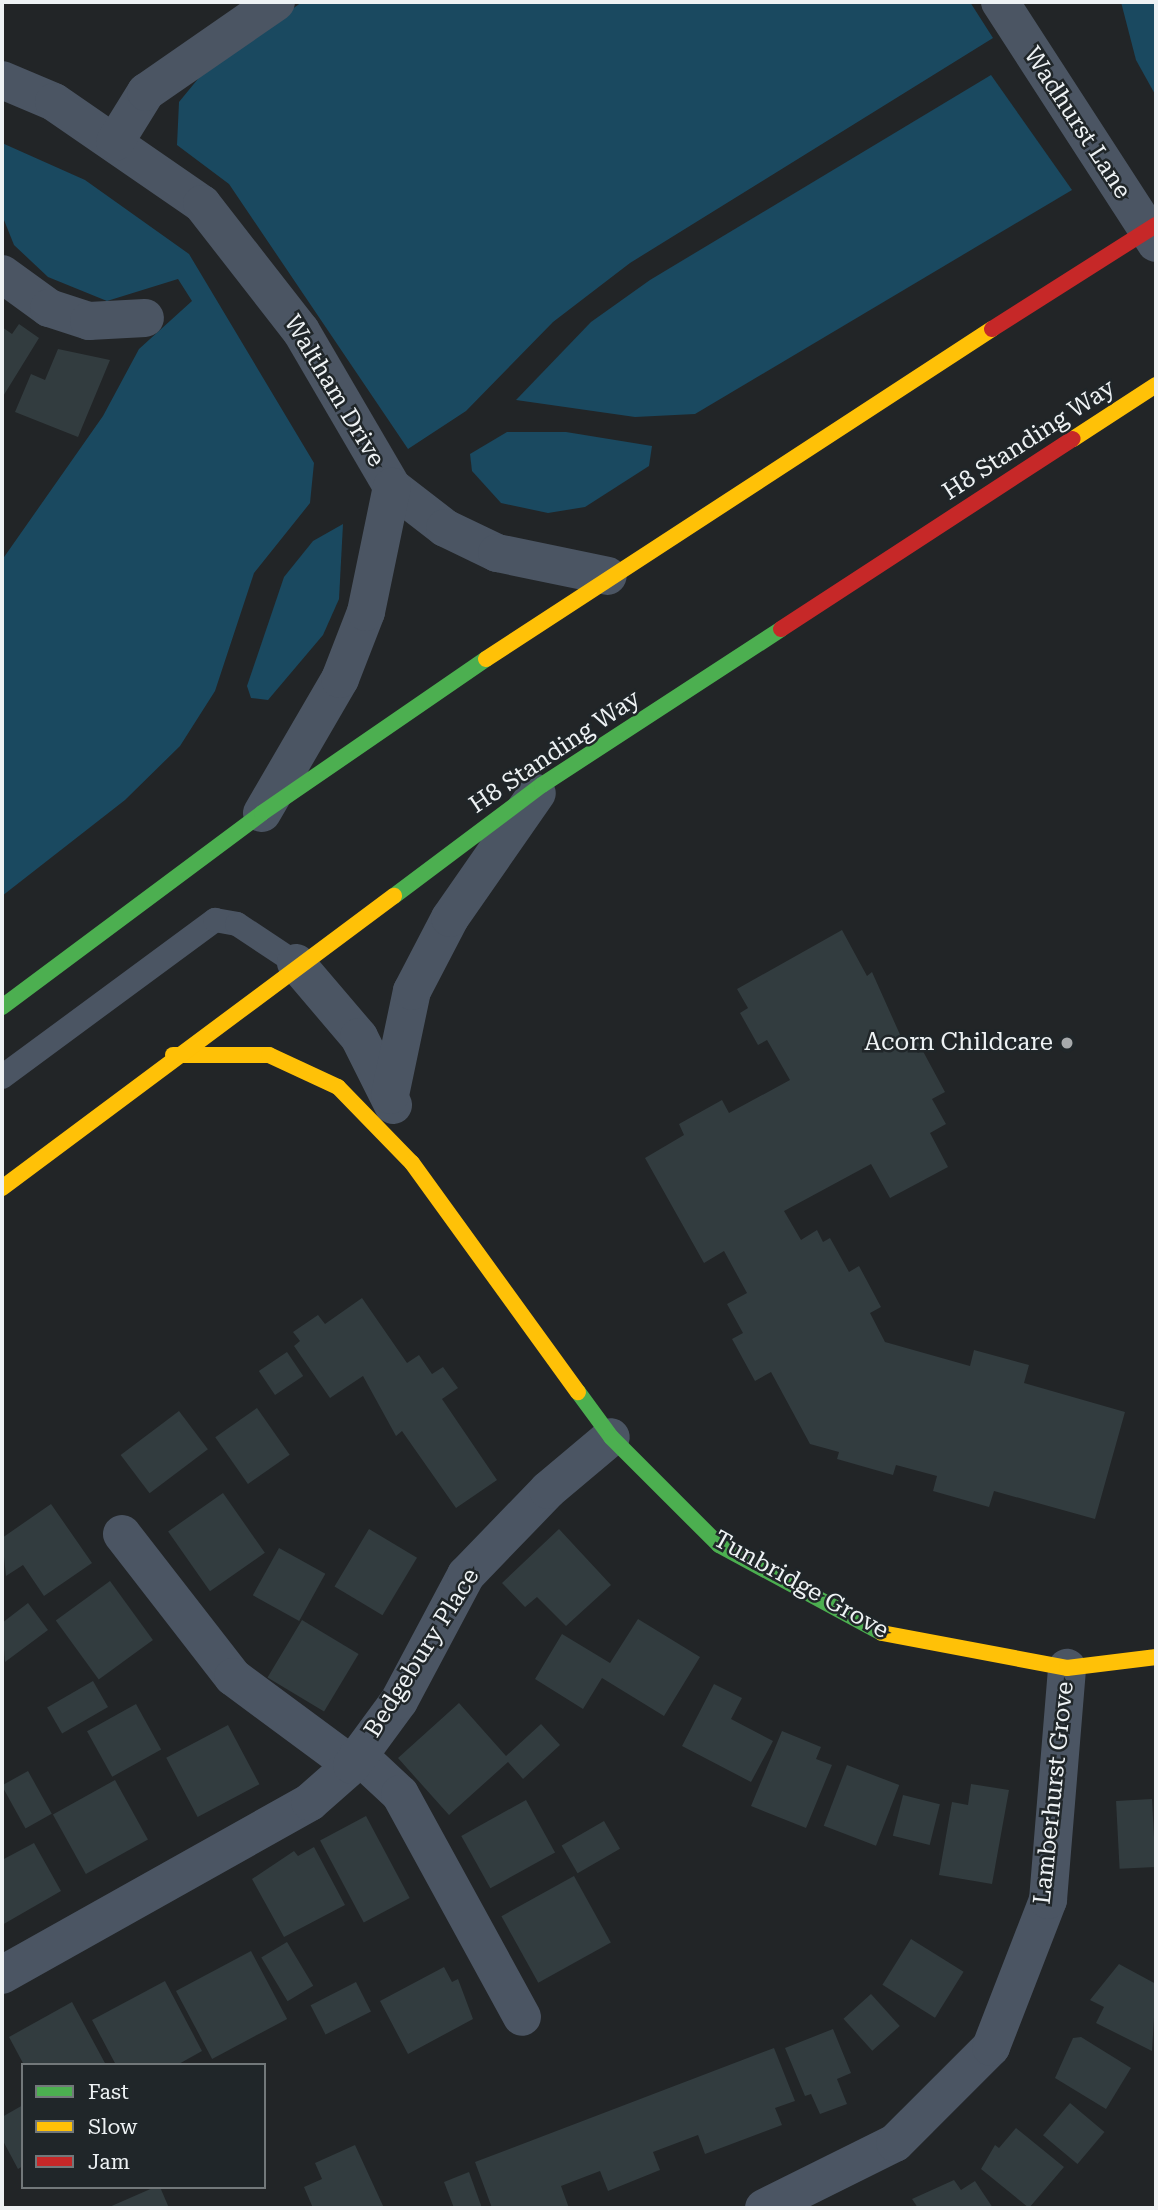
<!DOCTYPE html>
<style>
body{margin:0}
#map{position:relative;width:1158px;height:2210px;overflow:hidden;background:#222527;font-family:"Roboto Serif",serif}
div>[style]{position:absolute}
.green>*{inset:0;background:#1a4960}
.building>*{inset:0;background:#323c3f;transform-origin:0 0}
.lane>*{height:24px;margin:-12px;padding:0 12px;transform-origin:12px;border-radius:12px;background:#4b5563}
.street>*{height:38px;margin:-19px;padding:0 19px;transform-origin:19px;border-radius:19px;background:#4b5563}
.fast>*{height:16px;margin:-8px;padding:0 8px;transform-origin:8px;border-radius:8px;background:#4caf50}
.slow>*{height:16px;margin:-8px;padding:0 8px;transform-origin:8px;border-radius:8px;background:#ffc107}
.jam>*{height:16px;margin:-8px;padding:0 8px;transform-origin:8px;border-radius:8px;background:#c62828}
.jam-bridge>*{height:16px;margin:-8px;padding:0 8px;transform-origin:8px;border-radius:8px;background:#c62828}
.dots>*{width:19px;height:19px;translate:-50% -50%;box-sizing:border-box;border:4px solid #202629;border-radius:50%}
span{translate:-50% -50%;white-space:nowrap;text-align:center;line-height:1.15;-webkit-text-stroke:5px #202629;paint-order:stroke}
.street-label{font-size:24px;color:#eef2f4}
.poi-label{font-size:24px;color:#eef2f4}
.right{translate:-100% -50%;text-align:right}
.frame{position:absolute;inset:0;border:4px solid #eef2f4;pointer-events:none}
.legend{position:absolute;left:21px;top:2063px;width:245px;height:126px;box-sizing:border-box;background:#202629;border:2px solid #72787a;margin:0;padding:9px 12px;list-style:none;font-size:21px;color:#eef2f4}
.legend li{display:flex;align-items:center;gap:14px;height:35px}
.legend b{width:35px;border:2px solid #72787a}
</style>
<div id="map">
<div class="green">
<i style="clip-path:polygon(302px 2px,970px 2px,993px 38px,630px 263px,553px 322px,466px 411px,408px 449px,229px 184px,177px 145px,179px 102px,202px 74px)"></i>
<i style="clip-path:polygon(1121px 2px,1156px 2px,1156px 96px,1136px 60px)"></i>
<i style="clip-path:polygon(991px 75px,1072px 190px,695px 414px,635px 417px,516px 400px,591px 322px,650px 280px)"></i>
<i style="clip-path:polygon(2px 143px,85px 180px,189px 254px,314px 463px,310px 503px,254px 573px,215px 691px,180px 746px,125px 800px,2px 896px,2px 560px,103px 416px,139px 349px,192px 301px,178px 279px,107px 301px,48px 277px,14px 245px,2px 215px)"></i>
<i style="clip-path:polygon(507px 432px,566px 432px,652px 446px,649px 466px,585px 507px,548px 513px,501px 503px,472px 471px,470px 454px)"></i>
<i style="clip-path:polygon(343px 524px,339px 599px,323px 635px,268px 700px,251px 698px,247px 686px,284px 577px,313px 541px)"></i>
</div>
<div class="building">
<i style="clip-path:polygon(19px 324px,39px 338px,2px 398px,2px 327px,12px 334px)"></i>
<i style="clip-path:polygon(58px 349px,110px 360px,78px 437px,15px 412px,31px 374px,45px 380px)"></i>
<i style="clip-path:polygon(842px 930px,867px 976px,872px 972px,906px 1048px,918px 1042px,945px 1092px,932px 1099px,946px 1124px,930px 1133px,948px 1167px,890px 1198px,871px 1164px,784px 1211px,801px 1240px,817px 1230px,823px 1242px,830px 1238px,849px 1272px,859px 1266px,881px 1307px,870px 1313px,885px 1342px,970px 1366px,974px 1350px,1029px 1365px,1024px 1383px,1125px 1412px,1095px 1519px,994px 1491px,989px 1507px,933px 1491px,937px 1476px,896px 1465px,893px 1475px,837px 1459px,839px 1452px,810px 1444px,771px 1372px,755px 1381px,732px 1339px,743px 1333px,727px 1304px,747px 1293px,724px 1251px,704px 1263px,645px 1158px,684px 1135px,679px 1124px,722px 1100px,729px 1113px,790px 1080px,767px 1040px,758px 1045px,740px 1013px,748px 1008px,737px 989px)"></i>
<i style="clip-path:polygon(362px 1298px,407px 1363px,419px 1355px,432px 1374px,443px 1367px,458px 1388px,442px 1399px,497px 1480px,456px 1508px,402px 1431px,396px 1436px,363px 1376px,330px 1398px,294px 1346px,300px 1341px,293px 1332px,318px 1315px,325px 1324px)"></i>
<i style="left:287px;top:1352px;width:29px;height:34px;rotate:56deg"></i>
<i style="left:257px;top:1408px;width:57px;height:51px;rotate:55deg"></i>
<i style="left:179px;top:1411px;width:48px;height:73px;rotate:53deg"></i>
<i style="left:223px;top:1493px;width:73px;height:67px;rotate:55deg"></i>
<i style="clip-path:polygon(51px 1504px,92px 1563px,44px 1596px,23px 1565px,6px 1576px,2px 1538px)"></i>
<i style="left:369px;top:1529px;width:56px;height:67px;rotate:31deg"></i>
<i style="clip-path:polygon(559px 1529px,611px 1585px,566px 1626px,537px 1597px,525px 1607px,502px 1583px)"></i>
<i style="left:279px;top:1548px;width:53px;height:54px;rotate:29deg"></i>
<i style="left:110px;top:1581px;width:73px;height:67px;rotate:54deg"></i>
<i style="clip-path:polygon(28px 1603px,48px 1630px,5px 1662px,2px 1623px)"></i>
<i style="clip-path:polygon(638px 1619px,700px 1657px,664px 1716px,602px 1678px,583px 1709px,535px 1679px,562px 1634px,610px 1663px)"></i>
<i style="left:302px;top:1620px;width:66px;height:67px;rotate:31deg"></i>
<i style="left:93px;top:1681px;width:30px;height:53px;rotate:60deg"></i>
<i style="clip-path:polygon(714px 1684px,742px 1698px,731px 1719px,773px 1741px,751px 1782px,682px 1746px)"></i>
<i style="clip-path:polygon(459px 1703px,506px 1756px,541px 1724px,560px 1745px,523px 1779px,508px 1762px,449px 1815px,398px 1758px)"></i>
<i style="left:136px;top:1704px;width:52px;height:56px;rotate:61deg"></i>
<i style="left:228px;top:1725px;width:67px;height:70px;rotate:62deg"></i>
<i style="clip-path:polygon(782px 1731px,821px 1747px,816px 1759px,832px 1765px,806px 1828px,751px 1806px)"></i>
<i style="left:847px;top:1765px;width:56px;height:65px;rotate:21deg"></i>
<i style="left:28px;top:1771px;width:49px;height:30px;rotate:61deg"></i>
<i style="left:115px;top:1780px;width:68px;height:71px;rotate:61deg"></i>
<i style="clip-path:polygon(971px 1784px,1009px 1790px,992px 1884px,939px 1875px,952px 1802px,968px 1805px)"></i>
<i style="left:903px;top:1795px;width:38px;height:42px;rotate:14deg"></i>
<i style="left:1152px;top:1799px;width:68px;height:36px;rotate:87deg"></i>
<i style="left:526px;top:1800px;width:60px;height:74px;rotate:61deg"></i>
<i style="left:366px;top:1816px;width:93px;height:52px;rotate:62deg"></i>
<i style="left:604px;top:1821px;width:32px;height:49px;rotate:60deg"></i>
<i style="clip-path:polygon(34px 1843px,61px 1891px,2px 1925px,2px 1860px)"></i>
<i style="clip-path:polygon(314px 1847px,345px 1905px,284px 1937px,252px 1879px,294px 1851px,298px 1856px)"></i>
<i style="left:574px;top:1876px;width:76px;height:83px;rotate:61deg"></i>
<i style="left:911px;top:1939px;width:62px;height:54px;rotate:32deg"></i>
<i style="left:287px;top:1942px;width:51px;height:30px;rotate:59deg"></i>
<i style="left:251px;top:1951px;width:77px;height:85px;rotate:62deg"></i>
<i style="clip-path:polygon(1119px 1964px,1156px 1984px,1152px 2051px,1096px 2023px,1104px 2007px,1090px 2000px)"></i>
<i style="clip-path:polygon(444px 1967px,452px 1982px,458px 1979px,473px 2019px,408px 2054px,380px 2001px)"></i>
<i style="clip-path:polygon(165px 1981px,202px 2051px,177px 2065px,116px 2065px,92px 2020px)"></i>
<i style="left:356px;top:1982px;width:33px;height:51px;rotate:63deg"></i>
<i style="left:871px;top:1994px;width:43px;height:37px;rotate:48deg"></i>
<i style="clip-path:polygon(72px 2002px,106px 2065px,24px 2065px,9px 2037px)"></i>
<i style="clip-path:polygon(833px 2029px,851px 2073px,837px 2079px,847px 2104px,820px 2114px,811px 2094px,805px 2096px,785px 2048px)"></i>
<i style="clip-path:polygon(1081px 2037px,1131px 2068px,1106px 2109px,1055px 2078px,1073px 2038px)"></i>
<i style="clip-path:polygon(774px 2048px,795px 2101px,775px 2108px,782px 2125px,705px 2154px,698px 2135px,653px 2152px,660px 2170px,608px 2191px,600px 2171px,561px 2186px,569px 2208px,492px 2208px,475px 2162px)"></i>
<i style="left:1070px;top:2103px;width:45px;height:42px;rotate:40deg"></i>
<i style="clip-path:polygon(23px 2105px,23px 2166px,18px 2169px,2px 2139px,2px 2117px)"></i>
<i style="clip-path:polygon(1016px 2128px,1064px 2167px,1029px 2208px,981px 2169px,995px 2145px,999px 2148px)"></i>
<i style="clip-path:polygon(355px 2145px,384px 2208px,313px 2208px,304px 2187px,322px 2179px,315px 2163px)"></i>
<i style="clip-path:polygon(469px 2172px,482px 2208px,454px 2208px,444px 2182px)"></i>
<i style="clip-path:polygon(954px 2180px,961px 2190px,975px 2181px,993px 2208px,918px 2208px,912px 2199px)"></i>
<i style="clip-path:polygon(160px 2187px,169px 2208px,107px 2208px,155px 2187px)"></i>
</div>
<div class="lane">
<i style="left:2px;top:1077px;width:265px;rotate:-36.4deg"></i>
<i style="left:215px;top:920px;width:22px;rotate:10deg"></i>
<i style="left:237px;top:924px;width:71px;rotate:33.5deg"></i>
</div>
<div class="street">
<i style="left:1000px;top:2px;width:287px;rotate:57.1deg"></i>
<i style="left:2px;top:80px;width:56px;rotate:22.9deg"></i>
<i style="left:54px;top:102px;width:180px;rotate:34.6deg"></i>
<i style="left:202px;top:204px;width:161px;rotate:52.1deg"></i>
<i style="left:301px;top:331px;width:181px;rotate:59.7deg"></i>
<i style="left:392px;top:487px;width:67px;rotate:37.7deg"></i>
<i style="left:445px;top:528px;width:58px;rotate:25.7deg"></i>
<i style="left:497px;top:553px;width:113px;rotate:11.7deg"></i>
<i style="left:115px;top:142px;width:59px;rotate:-58.2deg"></i>
<i style="left:146px;top:92px;width:158px;rotate:-34.7deg"></i>
<i style="left:2px;top:274px;width:58px;rotate:35.9deg"></i>
<i style="left:49px;top:308px;width:42px;rotate:18deg"></i>
<i style="left:89px;top:321px;width:56px;rotate:-3.1deg"></i>
<i style="left:262px;top:813px;width:155px;rotate:-59.8deg"></i>
<i style="left:340px;top:679px;width:72px;rotate:-68.8deg"></i>
<i style="left:366px;top:612px;width:128px;rotate:-78.3deg"></i>
<i style="left:296px;top:963px;width:97px;rotate:49.6deg"></i>
<i style="left:359px;top:1037px;width:76px;rotate:63.4deg"></i>
<i style="left:390px;top:1095px;width:106px;rotate:-78.1deg"></i>
<i style="left:412px;top:991px;width:82px;rotate:-62.5deg"></i>
<i style="left:450px;top:918px;width:152px;rotate:-55.2deg"></i>
<i style="left:122px;top:1534px;width:181px;rotate:52.2deg"></i>
<i style="left:233px;top:1677px;width:148px;rotate:36.5deg"></i>
<i style="left:358px;top:1755px;width:57px;rotate:42.9deg"></i>
<i style="left:400px;top:1794px;width:254px;rotate:61.3deg"></i>
<i style="left:2px;top:1975px;width:353px;rotate:-29.3deg"></i>
<i style="left:310px;top:1802px;width:56px;rotate:-41.4deg"></i>
<i style="left:352px;top:1765px;width:79px;rotate:-53.7deg"></i>
<i style="left:399px;top:1701px;width:143px;rotate:-62deg"></i>
<i style="left:466px;top:1575px;width:118px;rotate:-46deg"></i>
<i style="left:548px;top:1490px;width:82px;rotate:-40.1deg"></i>
<i style="left:764px;top:2208px;width:146px;rotate:-26.4deg"></i>
<i style="left:895px;top:2143px;width:136px;rotate:-45deg"></i>
<i style="left:991px;top:2047px;width:158px;rotate:-68.8deg"></i>
<i style="left:1048px;top:1900px;width:233px;rotate:-85.3deg"></i>
</div>
<div class="fast">
<i style="left:394px;top:896px;width:185px;rotate:-36.9deg"></i>
<i style="left:542px;top:785px;width:285px;rotate:-33.1deg"></i>
<i style="left:2px;top:1007px;width:324px;rotate:-36.7deg"></i>
<i style="left:262px;top:813px;width:272px;rotate:-34.5deg"></i>
<i style="left:578px;top:1392px;width:56px;rotate:53.7deg"></i>
<i style="left:611px;top:1437px;width:153px;rotate:45deg"></i>
<i style="left:719px;top:1545px;width:185px;rotate:28.4deg"></i>
</div>
<div class="slow">
<i style="left:1073px;top:439px;width:99px;rotate:-33deg"></i>
<i style="left:486px;top:659px;width:604px;rotate:-33.11deg"></i>
<i style="left:173px;top:1055px;width:96px"></i>
<i style="left:269px;top:1055px;width:76px;rotate:24.9deg"></i>
<i style="left:338px;top:1087px;width:106px;rotate:45.8deg"></i>
<i style="left:412px;top:1163px;width:283px;rotate:54.1deg"></i>
<i style="left:2px;top:1188px;width:489px;rotate:-36.7deg"></i>
<i style="left:882px;top:1633px;width:188px;rotate:10.7deg"></i>
<i style="left:1067px;top:1668px;width:90px;rotate:-7deg"></i>
</div>
<div class="jam">
<i style="left:781px;top:629px;width:348px;rotate:-33.1deg"></i>
</div>
<div class="jam-bridge">
<i style="left:992px;top:329px;width:194px;rotate:-32.4deg"></i>
</div>
<div class="dots">
<i style="left:1067px;top:1043px;background:#a7aaac"></i>
</div>
<div class="street-label">
<span style="left:1077px;top:123px;rotate:57deg">Wadhurst Lane</span>
<span style="left:334px;top:391px;rotate:59deg">Waltham Drive</span>
<span style="left:1029px;top:440px;rotate:-33deg">H8 Standing Way</span>
<span style="left:555px;top:752px;rotate:-34deg">H8 Standing Way</span>
<span style="left:801px;top:1585px;rotate:29deg">Tunbridge Grove</span>
<span style="left:422px;top:1653px;rotate:-58deg">Bedgebury Place</span>
<span style="left:1054px;top:1793px;rotate:-84deg">Lamberhurst Grove</span>
</div>
<div class="poi-label">
<span class="right" style="left:1053px;top:1043px">Acorn Childcare</span>
</div>
<div class="frame"></div>
<ul class="legend">
<li><b style="height:9px;background:#4caf50"></b>Fast</li>
<li><b style="height:9px;background:#ffc107"></b>Slow</li>
<li><b style="height:9px;background:#c62828"></b>Jam</li>
</ul>
</div>
